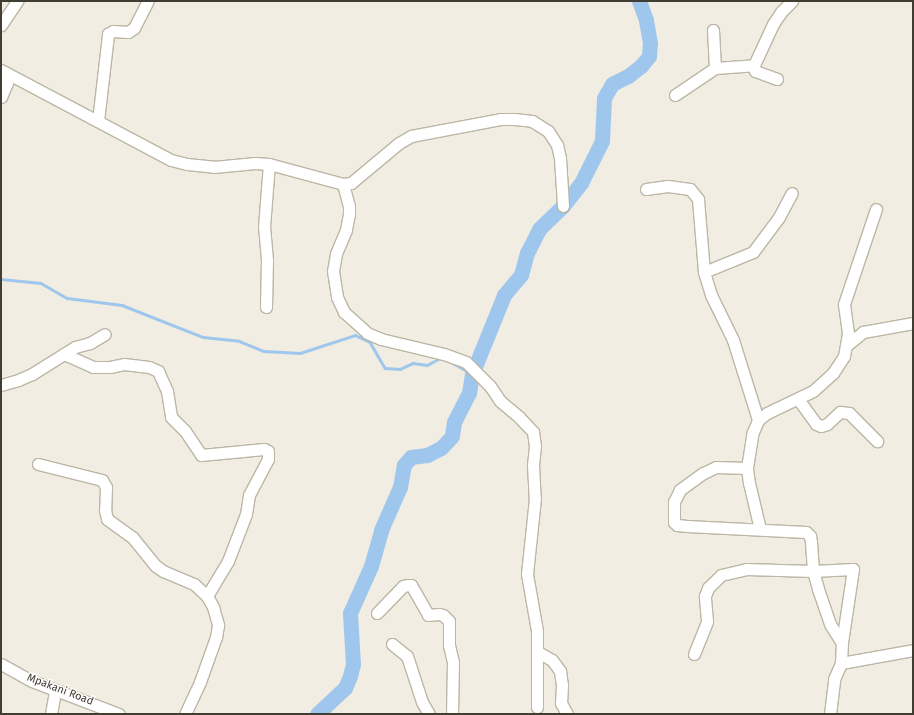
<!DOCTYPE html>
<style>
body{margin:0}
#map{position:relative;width:914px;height:715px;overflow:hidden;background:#f1ede2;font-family:"Fira Sans",sans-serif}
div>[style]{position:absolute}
.stream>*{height:2.5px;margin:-1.25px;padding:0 1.25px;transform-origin:1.25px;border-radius:1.25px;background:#9fc7ed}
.river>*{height:15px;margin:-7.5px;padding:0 7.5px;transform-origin:7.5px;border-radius:7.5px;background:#9fc7ed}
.roads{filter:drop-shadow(1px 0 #bcb6a5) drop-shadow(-1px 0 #bcb6a5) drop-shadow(0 1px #bcb6a5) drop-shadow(0 -1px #bcb6a5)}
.minor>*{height:11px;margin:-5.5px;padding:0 5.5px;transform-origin:5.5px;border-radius:5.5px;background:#fff}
span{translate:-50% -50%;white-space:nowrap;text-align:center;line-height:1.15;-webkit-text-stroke:3px #fff;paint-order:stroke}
.street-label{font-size:11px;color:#423d33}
.frame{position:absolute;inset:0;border:2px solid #423d33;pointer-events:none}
</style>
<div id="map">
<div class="stream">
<i style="left:1px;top:279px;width:40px;rotate:5.7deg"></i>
<i style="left:41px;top:283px;width:30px;rotate:30deg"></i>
<i style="left:67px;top:298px;width:55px;rotate:7.3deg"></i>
<i style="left:122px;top:305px;width:87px;rotate:21.6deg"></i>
<i style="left:203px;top:337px;width:36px;rotate:6deg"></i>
<i style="left:239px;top:341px;width:27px;rotate:22deg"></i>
<i style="left:264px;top:351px;width:36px;rotate:3deg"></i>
<i style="left:300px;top:353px;width:58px;rotate:-18.1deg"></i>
<i style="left:355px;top:335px;width:17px;rotate:25deg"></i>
<i style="left:370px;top:342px;width:30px;rotate:60deg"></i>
<i style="left:385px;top:368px;width:15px;rotate:4deg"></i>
<i style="left:400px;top:369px;width:14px;rotate:-25deg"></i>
<i style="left:413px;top:363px;width:14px;rotate:8deg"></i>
<i style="left:427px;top:365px;width:17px;rotate:-28deg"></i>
<i style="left:453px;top:363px;width:20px;rotate:30deg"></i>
</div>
<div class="river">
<i style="left:317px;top:714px;width:38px;rotate:-43deg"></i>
<i style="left:345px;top:688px;width:13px;rotate:-67deg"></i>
<i style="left:350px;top:676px;width:12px;rotate:-76deg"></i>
<i style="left:353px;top:664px;width:51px;rotate:-93.4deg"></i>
<i style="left:350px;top:613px;width:51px;rotate:-65.9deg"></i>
<i style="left:371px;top:566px;width:37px;rotate:-74deg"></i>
<i style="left:381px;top:530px;width:47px;rotate:-66.2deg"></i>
<i style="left:400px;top:487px;width:22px;rotate:-80deg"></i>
<i style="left:404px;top:465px;width:11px;rotate:-49deg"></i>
<i style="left:411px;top:457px;width:16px;rotate:-7deg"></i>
<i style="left:427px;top:455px;width:16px;rotate:-27deg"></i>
<i style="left:441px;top:448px;width:16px;rotate:-47deg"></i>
<i style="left:452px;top:436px;width:14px;rotate:-82deg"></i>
<i style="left:454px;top:422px;width:33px;rotate:-63deg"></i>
<i style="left:469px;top:393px;width:19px;rotate:-81deg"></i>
<i style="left:472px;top:374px;width:85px;rotate:-67.9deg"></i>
<i style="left:504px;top:295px;width:26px;rotate:-50deg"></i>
<i style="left:521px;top:275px;width:23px;rotate:-75deg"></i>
<i style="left:527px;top:253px;width:27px;rotate:-63deg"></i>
<i style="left:539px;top:229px;width:33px;rotate:-44deg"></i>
<i style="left:563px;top:206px;width:29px;rotate:-52deg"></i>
<i style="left:581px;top:183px;width:47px;rotate:-63.4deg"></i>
<i style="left:602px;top:141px;width:43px;rotate:-87.3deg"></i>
<i style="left:604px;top:98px;width:16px;rotate:-60deg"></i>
<i style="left:612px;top:84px;width:18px;rotate:-27deg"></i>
<i style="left:628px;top:76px;width:16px;rotate:-38deg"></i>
<i style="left:641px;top:66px;width:13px;rotate:-51deg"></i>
<i style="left:649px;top:56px;width:13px;rotate:-86deg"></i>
<i style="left:650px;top:43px;width:23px;rotate:-100deg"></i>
<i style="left:646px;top:20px;width:20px;rotate:-110deg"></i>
</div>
<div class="roads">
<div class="minor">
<i style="left:1px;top:25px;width:29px;rotate:-56deg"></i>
<i style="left:713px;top:30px;width:38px;rotate:87deg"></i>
<i style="left:1px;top:70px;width:192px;rotate:27.9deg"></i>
<i style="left:171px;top:160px;width:16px;rotate:14deg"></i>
<i style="left:187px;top:164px;width:27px;rotate:6deg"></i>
<i style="left:214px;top:167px;width:41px;rotate:-5.6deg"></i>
<i style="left:255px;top:163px;width:14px;rotate:4deg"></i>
<i style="left:269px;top:164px;width:77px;rotate:15.1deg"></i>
<i style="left:343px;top:184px;width:8px;rotate:-7deg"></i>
<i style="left:351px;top:183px;width:62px;rotate:-39.8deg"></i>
<i style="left:399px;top:143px;width:14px;rotate:-30deg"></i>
<i style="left:411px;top:136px;width:92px;rotate:-10.7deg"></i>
<i style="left:501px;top:119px;width:13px"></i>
<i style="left:514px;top:119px;width:18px;rotate:6deg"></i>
<i style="left:532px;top:121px;width:19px;rotate:32deg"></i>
<i style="left:548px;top:131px;width:17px;rotate:57deg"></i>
<i style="left:557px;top:145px;width:13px;rotate:77deg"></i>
<i style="left:560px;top:158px;width:48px;rotate:86.4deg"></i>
<i style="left:777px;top:79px;width:23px;rotate:-160deg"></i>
<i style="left:755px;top:71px;width:6px;rotate:-99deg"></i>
<i style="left:754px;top:65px;width:45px;rotate:-65.1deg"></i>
<i style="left:773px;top:24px;width:14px;rotate:-56deg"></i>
<i style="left:781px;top:12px;width:16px;rotate:-45deg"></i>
<i style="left:675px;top:95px;width:48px;rotate:-34deg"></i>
<i style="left:715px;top:68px;width:39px;rotate:-4deg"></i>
<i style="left:1px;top:97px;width:15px;rotate:-67deg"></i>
<i style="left:7px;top:83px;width:5px;rotate:-90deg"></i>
<i style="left:7px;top:78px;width:6px;rotate:-108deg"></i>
<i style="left:98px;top:121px;width:88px;rotate:-83.4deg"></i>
<i style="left:108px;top:34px;width:6px;rotate:-31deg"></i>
<i style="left:113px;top:31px;width:15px;rotate:4deg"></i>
<i style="left:128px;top:32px;width:7px;rotate:-34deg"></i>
<i style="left:134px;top:28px;width:30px;rotate:-63deg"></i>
<i style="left:343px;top:184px;width:23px;rotate:75deg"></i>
<i style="left:349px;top:206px;width:8px;rotate:90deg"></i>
<i style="left:349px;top:214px;width:16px;rotate:101deg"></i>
<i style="left:346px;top:230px;width:26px;rotate:113deg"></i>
<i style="left:336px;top:254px;width:17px;rotate:100deg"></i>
<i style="left:333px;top:271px;width:26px;rotate:81deg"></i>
<i style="left:337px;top:297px;width:17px;rotate:65deg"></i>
<i style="left:344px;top:312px;width:31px;rotate:42deg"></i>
<i style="left:367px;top:333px;width:15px;rotate:23deg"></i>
<i style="left:381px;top:339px;width:65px;rotate:13.4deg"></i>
<i style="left:444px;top:354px;width:23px;rotate:20deg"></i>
<i style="left:466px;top:362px;width:34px;rotate:45deg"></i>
<i style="left:490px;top:386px;width:18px;rotate:56deg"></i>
<i style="left:500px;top:401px;width:25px;rotate:40deg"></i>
<i style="left:519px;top:417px;width:21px;rotate:47deg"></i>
<i style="left:533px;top:432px;width:14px;rotate:82deg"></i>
<i style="left:535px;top:446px;width:19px;rotate:96deg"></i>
<i style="left:533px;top:465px;width:33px;rotate:87deg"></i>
<i style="left:535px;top:498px;width:76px;rotate:96deg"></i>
<i style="left:527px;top:574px;width:58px;rotate:80deg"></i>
<i style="left:537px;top:631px;width:76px;rotate:90deg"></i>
<i style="left:646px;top:189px;width:22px;rotate:-8deg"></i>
<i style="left:668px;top:186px;width:22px;rotate:8deg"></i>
<i style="left:690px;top:189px;width:13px;rotate:51deg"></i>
<i style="left:698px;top:199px;width:73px;rotate:85.3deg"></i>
<i style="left:704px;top:272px;width:24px;rotate:73deg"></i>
<i style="left:711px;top:295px;width:50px;rotate:63.9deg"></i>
<i style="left:733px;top:340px;width:84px;rotate:72.6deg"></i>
<i style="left:704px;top:272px;width:53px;rotate:-22.2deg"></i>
<i style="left:753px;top:252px;width:44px;rotate:-53.4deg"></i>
<i style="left:779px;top:217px;width:27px;rotate:-62deg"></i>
<i style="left:266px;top:307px;width:47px;rotate:-88.8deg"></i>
<i style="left:267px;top:260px;width:33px;rotate:-95deg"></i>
<i style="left:264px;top:227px;width:63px;rotate:-85.5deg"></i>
<i style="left:847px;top:345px;width:21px;rotate:-39deg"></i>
<i style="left:863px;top:332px;width:51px;rotate:-10.2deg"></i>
<i style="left:64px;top:354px;width:32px;rotate:24deg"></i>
<i style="left:93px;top:367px;width:17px"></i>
<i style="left:110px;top:367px;width:14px;rotate:-12deg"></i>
<i style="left:124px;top:364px;width:25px;rotate:7deg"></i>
<i style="left:149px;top:367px;width:10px;rotate:24deg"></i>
<i style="left:158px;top:371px;width:22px;rotate:66deg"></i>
<i style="left:167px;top:391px;width:26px;rotate:81deg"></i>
<i style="left:171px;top:417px;width:20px;rotate:45deg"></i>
<i style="left:185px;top:431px;width:29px;rotate:56deg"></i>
<i style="left:201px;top:455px;width:63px;rotate:-5.4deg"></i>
<i style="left:264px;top:449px;width:4px;rotate:27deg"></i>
<i style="left:268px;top:451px;width:8px;rotate:90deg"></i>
<i style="left:268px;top:459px;width:41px;rotate:117.8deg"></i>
<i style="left:249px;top:495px;width:19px;rotate:99deg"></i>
<i style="left:246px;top:514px;width:50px;rotate:111deg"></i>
<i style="left:228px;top:561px;width:41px;rotate:121deg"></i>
<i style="left:1px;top:385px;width:18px;rotate:-16deg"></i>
<i style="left:18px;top:380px;width:15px;rotate:-23deg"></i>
<i style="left:32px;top:374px;width:51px;rotate:-32.1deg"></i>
<i style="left:75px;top:347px;width:16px;rotate:-15deg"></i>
<i style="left:90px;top:343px;width:17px;rotate:-31deg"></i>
<i style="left:798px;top:399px;width:31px;rotate:54deg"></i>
<i style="left:816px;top:424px;width:5px;rotate:22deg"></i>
<i style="left:821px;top:426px;width:6px;rotate:-18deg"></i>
<i style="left:827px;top:424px;width:18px;rotate:-43deg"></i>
<i style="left:840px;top:412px;width:9px;rotate:6deg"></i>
<i style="left:849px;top:413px;width:40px;rotate:45deg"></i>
<i style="left:38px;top:464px;width:66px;rotate:14deg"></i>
<i style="left:102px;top:480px;width:8px;rotate:60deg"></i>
<i style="left:106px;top:487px;width:23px;rotate:92deg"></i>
<i style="left:105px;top:510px;width:9px;rotate:77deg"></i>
<i style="left:107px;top:519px;width:32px;rotate:36deg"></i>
<i style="left:133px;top:538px;width:36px;rotate:51deg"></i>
<i style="left:156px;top:566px;width:9px;rotate:36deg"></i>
<i style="left:163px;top:571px;width:34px;rotate:23deg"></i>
<i style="left:194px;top:584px;width:18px;rotate:43deg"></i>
<i style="left:207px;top:596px;width:13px;rotate:61deg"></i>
<i style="left:213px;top:607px;width:19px;rotate:74deg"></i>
<i style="left:218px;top:625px;width:12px;rotate:99deg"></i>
<i style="left:216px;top:637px;width:48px;rotate:109.6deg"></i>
<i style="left:200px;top:682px;width:35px;rotate:115deg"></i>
<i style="left:747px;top:468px;width:31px;rotate:-178deg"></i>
<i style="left:716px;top:467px;width:14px;rotate:155deg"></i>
<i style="left:703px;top:473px;width:29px;rotate:144deg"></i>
<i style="left:680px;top:490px;width:13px;rotate:117deg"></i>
<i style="left:674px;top:502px;width:20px;rotate:90deg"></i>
<i style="left:674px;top:522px;width:4px;rotate:45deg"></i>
<i style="left:677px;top:525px;width:10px;rotate:6deg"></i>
<i style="left:687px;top:526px;width:119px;rotate:2.9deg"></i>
<i style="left:806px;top:532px;width:6px;rotate:45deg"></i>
<i style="left:810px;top:536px;width:6px;rotate:81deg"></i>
<i style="left:811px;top:542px;width:29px;rotate:86deg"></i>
<i style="left:813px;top:571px;width:19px;rotate:74deg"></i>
<i style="left:818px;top:589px;width:37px;rotate:71deg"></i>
<i style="left:830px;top:624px;width:22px;rotate:58deg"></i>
<i style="left:760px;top:529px;width:47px;rotate:-103.4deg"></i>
<i style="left:749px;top:483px;width:15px;rotate:-98deg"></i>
<i style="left:747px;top:468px;width:36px;rotate:-81deg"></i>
<i style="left:753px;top:432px;width:13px;rotate:-67deg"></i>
<i style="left:758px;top:420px;width:11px;rotate:-38deg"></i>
<i style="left:767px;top:413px;width:51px;rotate:-25.6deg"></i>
<i style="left:813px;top:391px;width:27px;rotate:-42deg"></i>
<i style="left:833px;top:373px;width:20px;rotate:-57deg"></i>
<i style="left:844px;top:356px;width:23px;rotate:-80deg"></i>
<i style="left:848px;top:333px;width:29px;rotate:-98deg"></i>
<i style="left:844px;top:304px;width:100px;rotate:-71.4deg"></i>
<i style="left:377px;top:613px;width:37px;rotate:-46deg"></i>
<i style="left:403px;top:586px;width:5px;rotate:-11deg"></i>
<i style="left:408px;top:585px;width:3px"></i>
<i style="left:411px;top:585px;width:34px;rotate:60deg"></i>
<i style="left:428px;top:615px;width:11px;rotate:-5deg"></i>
<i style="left:439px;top:614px;width:4px;rotate:14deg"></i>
<i style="left:443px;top:615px;width:8px;rotate:45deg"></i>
<i style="left:449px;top:621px;width:24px;rotate:90deg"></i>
<i style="left:449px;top:645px;width:17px;rotate:77deg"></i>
<i style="left:453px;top:662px;width:52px;rotate:91.1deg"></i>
<i style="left:392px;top:644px;width:19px;rotate:39deg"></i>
<i style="left:407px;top:656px;width:48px;rotate:71.9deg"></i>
<i style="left:422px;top:702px;width:14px;rotate:60deg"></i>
<i style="left:538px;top:652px;width:16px;rotate:30deg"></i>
<i style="left:552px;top:660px;width:14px;rotate:54deg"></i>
<i style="left:560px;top:671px;width:14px;rotate:82deg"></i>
<i style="left:562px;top:685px;width:18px;rotate:93deg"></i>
<i style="left:561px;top:703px;width:13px;rotate:61deg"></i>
<i style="left:694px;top:654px;width:35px;rotate:-68deg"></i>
<i style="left:707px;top:621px;width:25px;rotate:-95deg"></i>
<i style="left:705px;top:596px;width:9px;rotate:-69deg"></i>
<i style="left:708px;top:588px;width:18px;rotate:-45deg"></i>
<i style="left:721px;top:575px;width:26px;rotate:-13deg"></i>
<i style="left:746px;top:569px;width:67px;rotate:1.7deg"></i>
<i style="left:813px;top:571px;width:40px;rotate:-2.9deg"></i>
<i style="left:853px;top:569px;width:75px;rotate:98.5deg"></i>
<i style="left:842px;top:643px;width:20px;rotate:93deg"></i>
<i style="left:1px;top:664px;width:35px;rotate:29deg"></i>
<i style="left:32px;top:681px;width:93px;rotate:20.8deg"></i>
<i style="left:51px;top:714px;width:23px;rotate:-80deg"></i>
<i style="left:830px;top:714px;width:35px;rotate:-83deg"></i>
<i style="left:834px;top:679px;width:17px;rotate:-66deg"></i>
<i style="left:841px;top:663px;width:73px;rotate:-10.2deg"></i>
</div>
</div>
<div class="street-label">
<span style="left:60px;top:690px;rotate:21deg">Mpakani Road</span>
</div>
<div class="frame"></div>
</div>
